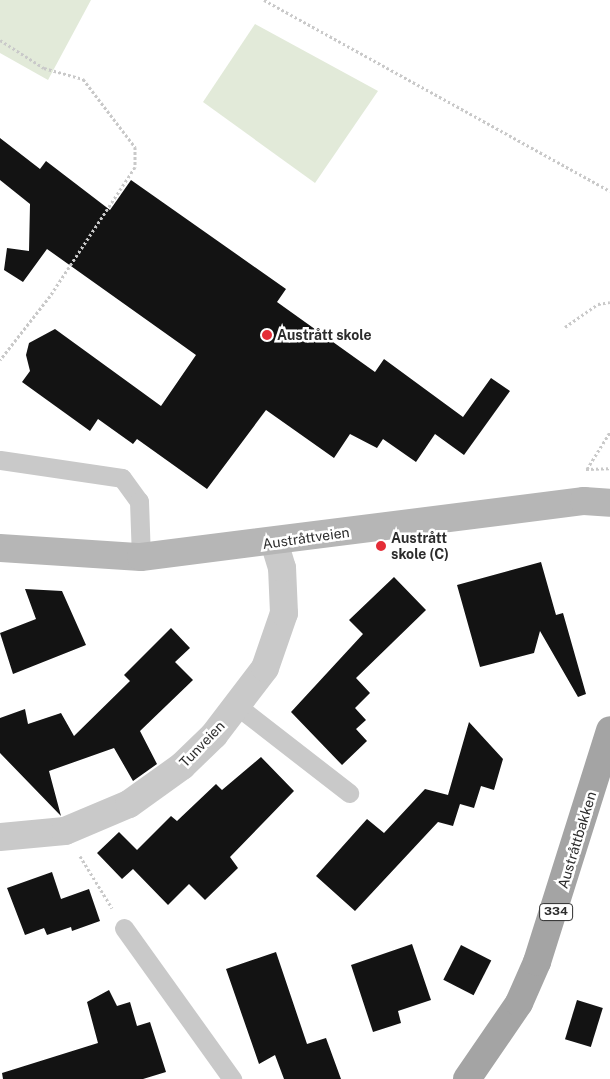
<!DOCTYPE html>
<meta charset="utf-8">
<style>
body{margin:0}
#map{position:relative;width:610px;height:1079px;overflow:hidden;background:#fff;font-family:"Public Sans",sans-serif}
div>[style]{position:absolute}
.green>*{inset:0;background:#e2ead9}
.building>*{inset:0;background:#131313;transform-origin:0 0}
.path>*{height:3px;margin-top:-1.5px;transform-origin:0;background:repeating-linear-gradient(90deg,#c9c9c9 0 2.5px,transparent 0 5px)}
.lane>*{height:19px;margin:-9.5px;padding:0 9.5px;transform-origin:9.5px;border-radius:9.5px;background:#c9c9c9}
.street>*{height:28px;margin:-14px;padding:0 14px;transform-origin:14px;border-radius:14px;background:#c9c9c9}
.secondary>*{height:28px;margin:-14px;padding:0 14px;transform-origin:14px;border-radius:14px;background:#b6b6b6}
.primary>*{height:28px;margin:-14px;padding:0 14px;transform-origin:14px;border-radius:14px;background:#a4a4a4}
.dots>*{width:14px;height:14px;translate:-50% -50%;box-sizing:border-box;border:2px solid #fff;border-radius:50%}
span{translate:-50% -50%;white-space:nowrap;text-align:center;line-height:1.15;-webkit-text-stroke:5px #fff;paint-order:stroke}
.shield-label span{padding:1px 4px;background:#fff;border:1px solid;border-radius:4px;-webkit-text-stroke-width:0}
.shield-label{font-size:12px;color:#2c2c2c;font-weight:700}
.poi-label{font-size:14px;color:#2c2c2c;font-weight:700}
.left{translate:0 -50%;text-align:left}
.street-label{font-size:14px;color:#2c2c2c}
</style>
<div id="map">
<div class="green">
<i style="clip-path:polygon(0 0,91px 0,48px 80px,0 53px)"></i>
<i style="clip-path:polygon(255px 24px,378px 91px,315px 183px,203px 102px)"></i>
</div>
<div class="building">
<i style="clip-path:polygon(0 138px,40px 169px,46px 161px,110px 210px,131px 180px,286px 289px,277px 302px,375px 372px,384px 359px,463px 417px,491px 378px,510px 391px,464px 455px,435px 434px,416px 462px,383px 439px,377px 448px,350px 434px,334px 458px,266px 410px,207px 489px,137px 439px,133px 444px,98px 419px,90px 431px,22px 382px,30px 371px,26px 355px,29px 343px,55px 329px,161px 406px,196px 355px,47px 249px,23px 282px,4px 270px,7px 248px,29px 251px,30px 204px,0 180px)"></i>
<i style="clip-path:polygon(541px 562px,556px 615px,563px 613px,586px 694px,578px 697px,540px 631px,534px 653px,480px 667px,457px 585px)"></i>
<i style="clip-path:polygon(394px 577px,426px 610px,356px 678px,370px 693px,355px 708px,366px 720px,356px 729px,367px 741px,342px 765px,291px 712px,363px 634px,349px 620px)"></i>
<i style="clip-path:polygon(25px 589px,62px 591px,86px 645px,13px 674px,0 633px,36px 619px)"></i>
<i style="clip-path:polygon(171px 628px,190px 648px,175px 662px,193px 680px,140px 731px,157px 764px,133px 781px,114px 748px,49px 771px,61px 816px,0 753px,0 718px,25px 709px,28px 724px,61px 713px,74px 736px,130px 681px,124px 675px)"></i>
<i style="clip-path:polygon(469px 722px,503px 759px,494px 790px,481px 786px,474px 808px,460px 804px,453px 826px,438px 822px,355px 911px,316px 876px,367px 819px,384px 833px,425px 789px,448px 795px)"></i>
<i style="clip-path:polygon(261px 757px,294px 791px,230px 857px,238px 868px,205px 900px,189px 884px,168px 905px,133px 869px,122px 879px,97px 853px,119px 832px,137px 850px,171px 816px,177px 821px,216px 784px,222px 790px)"></i>
<i style="clip-path:polygon(52px 872px,61px 899px,89px 889px,100px 921px,72px 931px,71px 927px,47px 935px,44px 928px,25px 935px,7px 888px)"></i>
<i style="clip-path:polygon(412px 944px,431px 1000px,398px 1011px,401px 1023px,373px 1032px,351px 965px)"></i>
<i style="left:461px;top:945px;width:34px;height:39px;rotate:27deg"></i>
<i style="clip-path:polygon(276px 952px,307px 1044px,326px 1038px,341px 1079px,284px 1079px,275px 1055px,259px 1064px,226px 969px)"></i>
<i style="clip-path:polygon(109px 990px,117px 1006px,130px 1002px,137px 1026px,150px 1022px,166px 1072px,143px 1079px,3px 1079px,2px 1073px,98px 1043px,87px 1002px)"></i>
<i style="left:577px;top:1000px;width:27px;height:41px;rotate:17deg"></i>
</div>
<div class="path">
<i style="left:264px;top:0;width:395px;rotate:28.9deg"></i>
<i style="left:0;top:40px;width:52px;rotate:32.5deg"></i>
<i style="left:44px;top:68px;width:41px;rotate:15.8deg"></i>
<i style="left:83px;top:79px;width:86px;rotate:52.6deg"></i>
<i style="left:135px;top:147px;width:20px;rotate:90deg"></i>
<i style="left:135px;top:167px;width:154px;rotate:123.4deg"></i>
<i style="left:50px;top:296px;width:81px;rotate:128deg"></i>
<i style="left:565px;top:327px;width:40px;rotate:-34.9deg"></i>
<i style="left:598px;top:304px;width:12px;rotate:-9deg"></i>
<i style="left:586px;top:469px;width:24px;rotate:-2deg"></i>
<i style="left:587px;top:469px;width:44px;rotate:-58.1deg"></i>
<i style="left:80px;top:856px;width:61px;rotate:58.4deg"></i>
</div>
<div class="lane">
<i style="left:0;top:460px;width:123px;rotate:8.4deg"></i>
<i style="left:122px;top:478px;width:29px;rotate:54deg"></i>
<i style="left:139px;top:501px;width:56px;rotate:88deg"></i>
<i style="left:237px;top:706px;width:142px;rotate:37.8deg"></i>
<i style="left:124px;top:928px;width:186px;rotate:54.4deg"></i>
</div>
<div class="street">
<i style="left:0;top:837px;width:65px;rotate:-5.3deg"></i>
<i style="left:65px;top:831px;width:69px;rotate:-22.9deg"></i>
<i style="left:129px;top:804px;width:65px;rotate:-35.6deg"></i>
<i style="left:182px;top:766px;width:45px;rotate:-44.1deg"></i>
<i style="left:214px;top:735px;width:84px;rotate:-52.7deg"></i>
<i style="left:265px;top:668px;width:58px;rotate:-70.9deg"></i>
<i style="left:284px;top:613px;width:45px;rotate:-92.5deg"></i>
<i style="left:282px;top:568px;width:27px;rotate:-107deg"></i>
</div>
<div class="secondary">
<i style="left:0;top:548px;width:141px;rotate:3.7deg"></i>
<i style="left:141px;top:557px;width:447px;rotate:-7.2deg"></i>
<i style="left:584px;top:501px;width:26px;rotate:4deg"></i>
</div>
<div class="primary">
<i style="left:467px;top:1079px;width:92px;rotate:-55.6deg"></i>
<i style="left:519px;top:1003px;width:45px;rotate:-66.3deg"></i>
<i style="left:537px;top:962px;width:243px;rotate:-72.5deg"></i>
</div>
<div class="dots">
<i style="left:267px;top:335px;background:#e42d37"></i>
<i style="left:381px;top:546px;background:#e42d37"></i>
</div>
<div class="shield-label">
<span style="left:556px;top:912px">334</span>
</div>
<div class="poi-label">
<span class="left" style="left:277px;top:335px">Austrått skole</span>
<span class="left" style="left:391px;top:546px">Austrått<br>skole (C)</span>
</div>
<div class="street-label">
<span style="left:306px;top:538px;rotate:-8deg">Austråttveien</span>
<span style="left:202px;top:744px;rotate:-46deg">Tunveien</span>
<span style="left:577px;top:840px;rotate:-73deg">Austråttbakken</span>
</div>
</div>
